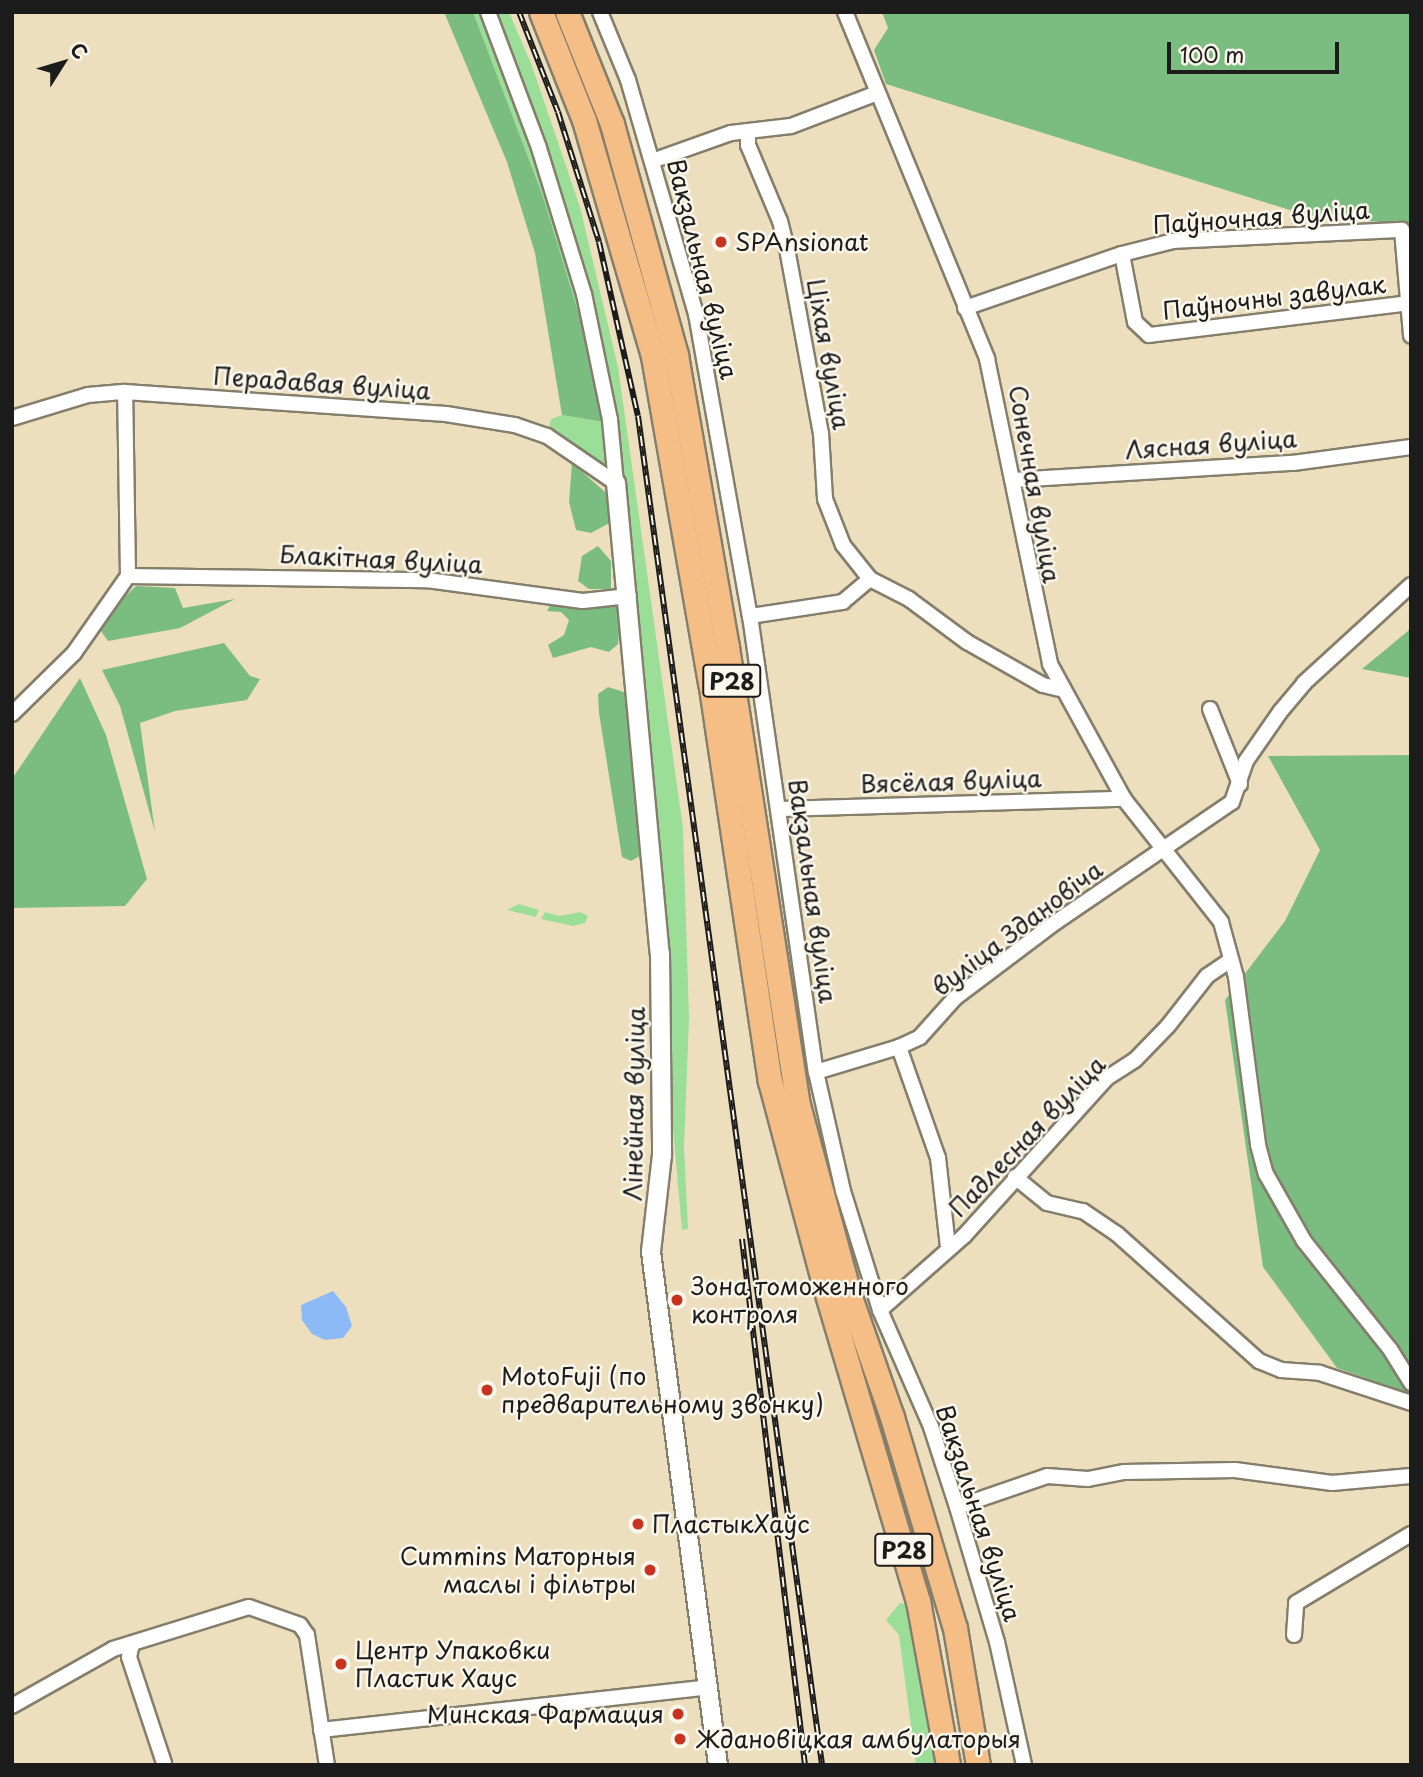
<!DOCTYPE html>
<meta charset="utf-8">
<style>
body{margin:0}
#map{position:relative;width:1423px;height:1777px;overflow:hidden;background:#eddfbd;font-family:"Playpen Sans",sans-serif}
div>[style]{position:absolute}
.green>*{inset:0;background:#9ade97}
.forest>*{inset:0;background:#7bbd80}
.water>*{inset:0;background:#8bbaf6}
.roads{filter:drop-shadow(2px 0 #847e6c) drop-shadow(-2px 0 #847e6c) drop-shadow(0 2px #847e6c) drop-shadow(0 -2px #847e6c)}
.minor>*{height:14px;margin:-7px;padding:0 7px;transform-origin:7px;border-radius:7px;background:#fff}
.tertiary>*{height:18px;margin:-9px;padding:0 9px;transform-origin:9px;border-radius:9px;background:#fff}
.trunk>*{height:23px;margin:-11.5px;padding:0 11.5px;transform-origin:11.5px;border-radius:11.5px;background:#f6be87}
.rail>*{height:6px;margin-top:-3px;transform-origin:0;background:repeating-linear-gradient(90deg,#fbf7ec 0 10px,#1c1c1c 0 20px);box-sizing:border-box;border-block:2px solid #1c1c1c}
.dots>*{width:19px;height:19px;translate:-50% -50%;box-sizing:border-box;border:4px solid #fbf7ec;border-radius:50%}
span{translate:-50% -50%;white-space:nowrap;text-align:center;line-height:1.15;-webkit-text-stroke:5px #fbf7ec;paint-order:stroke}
.shield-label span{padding:2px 5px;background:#fbf7ec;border:2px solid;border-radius:5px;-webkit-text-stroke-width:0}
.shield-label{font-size:23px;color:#1c1c1c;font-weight:700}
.street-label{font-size:24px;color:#1c1c1c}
.poi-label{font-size:24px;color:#1c1c1c}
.left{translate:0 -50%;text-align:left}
.right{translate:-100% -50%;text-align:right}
.frame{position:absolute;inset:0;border:14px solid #1c1c1c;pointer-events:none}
.north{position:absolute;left:28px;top:28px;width:70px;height:70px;-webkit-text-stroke:5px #fbf7ec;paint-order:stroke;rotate:53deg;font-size:19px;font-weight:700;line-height:28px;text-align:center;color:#1c1c1c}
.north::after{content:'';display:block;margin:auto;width:24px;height:32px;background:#1c1c1c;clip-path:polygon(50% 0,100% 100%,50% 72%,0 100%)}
.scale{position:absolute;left:1167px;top:42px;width:172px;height:32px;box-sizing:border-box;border:4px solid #1c1c1c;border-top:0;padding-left:9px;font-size:21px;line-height:24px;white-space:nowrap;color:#1c1c1c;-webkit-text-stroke:5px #fbf7ec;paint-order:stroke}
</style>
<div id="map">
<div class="green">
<i style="clip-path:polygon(473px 12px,509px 12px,532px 66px,580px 207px,618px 367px,683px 828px,689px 1018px,684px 1148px,688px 1229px,682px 1230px,616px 483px,547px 436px,551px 419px,562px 415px,603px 422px,542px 194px)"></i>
<i style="clip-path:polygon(519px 904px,539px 910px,536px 917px,507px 910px)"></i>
<i style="clip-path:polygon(545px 912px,560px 916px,580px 912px,588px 916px,585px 923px,573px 926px,541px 919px)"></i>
<i style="clip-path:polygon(900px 1603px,906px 1604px,910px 1622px,936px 1765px,911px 1765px,916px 1764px,899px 1635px,886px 1620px)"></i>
</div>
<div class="forest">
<i style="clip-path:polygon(444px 12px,473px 12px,542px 194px,592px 357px,604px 422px,562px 415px,535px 253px,507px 162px)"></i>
<i style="clip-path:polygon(882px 12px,1411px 12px,1411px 225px,1306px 215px,886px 84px,874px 50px,888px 28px)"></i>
<i style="clip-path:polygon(572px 463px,612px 498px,613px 521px,591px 533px,576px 530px,569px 502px)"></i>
<i style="clip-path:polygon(598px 546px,611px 561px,611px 589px,589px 589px,578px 581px,582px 556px)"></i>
<i style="clip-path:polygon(136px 586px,175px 588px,183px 608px,235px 599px,180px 628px,108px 641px,96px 624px)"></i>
<i style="clip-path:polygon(553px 600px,622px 606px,618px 644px,609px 652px,591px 647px,553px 658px,548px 645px,564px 635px,569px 620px,561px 612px,547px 611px)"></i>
<i style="clip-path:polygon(1411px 626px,1411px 678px,1362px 669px,1408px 631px)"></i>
<i style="clip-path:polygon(224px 643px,250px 676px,260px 679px,247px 700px,175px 711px,140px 723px,155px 832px,120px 706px,102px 670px)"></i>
<i style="clip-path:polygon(80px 678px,106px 735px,147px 879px,125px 906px,12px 908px,12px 779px)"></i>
<i style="clip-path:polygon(608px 687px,630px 694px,645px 853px,631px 861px,622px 857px,599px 713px,598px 694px)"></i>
<i style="clip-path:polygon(1411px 755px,1411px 1394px,1337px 1368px,1263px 1267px,1225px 1000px,1285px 921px,1320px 850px,1268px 756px)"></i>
</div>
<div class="water">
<i style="clip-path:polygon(333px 1291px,346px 1307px,352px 1326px,343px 1338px,325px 1340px,312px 1334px,302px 1320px,301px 1305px)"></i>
</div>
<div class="roads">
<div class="minor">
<i style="left:488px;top:12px;width:145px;rotate:69.4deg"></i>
<i style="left:539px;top:148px;width:153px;rotate:72.9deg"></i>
<i style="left:584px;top:294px;width:129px;rotate:78.3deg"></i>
<i style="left:610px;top:420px;width:63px;rotate:84.6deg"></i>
<i style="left:600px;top:12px;width:74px;rotate:67.6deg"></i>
<i style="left:628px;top:80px;width:244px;rotate:73.8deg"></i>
<i style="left:696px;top:314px;width:307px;rotate:79.9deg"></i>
<i style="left:750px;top:616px;width:461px;rotate:81.8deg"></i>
<i style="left:816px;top:1072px;width:122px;rotate:77.2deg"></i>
<i style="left:843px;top:1191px;width:125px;rotate:72.7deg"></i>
<i style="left:880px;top:1310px;width:128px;rotate:66.4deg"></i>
<i style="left:931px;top:1427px;width:84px;rotate:72deg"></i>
<i style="left:957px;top:1507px;width:141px;rotate:73.5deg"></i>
<i style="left:997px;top:1642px;width:126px;rotate:77.6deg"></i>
<i style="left:845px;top:12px;width:375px;rotate:67.7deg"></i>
<i style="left:987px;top:359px;width:311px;rotate:78.3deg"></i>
<i style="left:1050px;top:664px;width:154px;rotate:61.3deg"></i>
<i style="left:1124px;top:799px;width:157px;rotate:51.7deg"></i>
<i style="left:1221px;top:922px;width:57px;rotate:74.7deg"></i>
<i style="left:1236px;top:977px;width:169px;rotate:82.5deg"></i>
<i style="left:1258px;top:1145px;width:30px;rotate:75deg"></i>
<i style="left:1266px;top:1174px;width:77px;rotate:60.4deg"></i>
<i style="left:1304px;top:1241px;width:138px;rotate:51.5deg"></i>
<i style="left:1390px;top:1349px;width:40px;rotate:58deg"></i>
<i style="left:748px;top:131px;width:14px;rotate:90deg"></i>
<i style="left:748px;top:145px;width:82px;rotate:67.2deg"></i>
<i style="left:780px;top:221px;width:34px;rotate:76deg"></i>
<i style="left:788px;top:254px;width:182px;rotate:79.6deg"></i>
<i style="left:821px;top:433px;width:66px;rotate:86.5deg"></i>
<i style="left:825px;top:499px;width:49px;rotate:68.6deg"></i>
<i style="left:843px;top:545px;width:43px;rotate:51.5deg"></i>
<i style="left:870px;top:579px;width:35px;rotate:140deg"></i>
<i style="left:843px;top:602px;width:94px;rotate:171.4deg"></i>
<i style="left:652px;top:161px;width:84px;rotate:-19.5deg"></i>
<i style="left:731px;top:133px;width:60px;rotate:-6.7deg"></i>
<i style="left:791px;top:126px;width:90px;rotate:-20.9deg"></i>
<i style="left:1122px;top:254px;width:69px;rotate:79.2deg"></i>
<i style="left:1135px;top:322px;width:19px;rotate:43deg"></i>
<i style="left:1149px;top:335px;width:262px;rotate:-7deg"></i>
<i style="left:965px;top:308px;width:166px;rotate:-19deg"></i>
<i style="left:1122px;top:254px;width:53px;rotate:-14.3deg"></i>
<i style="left:1173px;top:241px;width:229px;rotate:-2.8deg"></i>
<i style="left:1402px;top:230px;width:106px;rotate:85.1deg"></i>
<i style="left:12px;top:418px;width:79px;rotate:-16.8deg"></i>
<i style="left:88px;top:395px;width:37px;rotate:-5deg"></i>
<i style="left:125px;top:392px;width:322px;rotate:3.9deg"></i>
<i style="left:446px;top:414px;width:70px;rotate:9.1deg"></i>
<i style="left:515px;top:425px;width:34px;rotate:19deg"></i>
<i style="left:547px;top:436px;width:83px;rotate:34.3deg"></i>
<i style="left:1013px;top:480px;width:281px;rotate:-3.5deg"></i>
<i style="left:1293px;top:463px;width:119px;rotate:-7.7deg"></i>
<i style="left:128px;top:576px;width:299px;rotate:0.8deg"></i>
<i style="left:427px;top:580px;width:157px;rotate:7.7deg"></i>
<i style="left:583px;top:601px;width:46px;rotate:-6.2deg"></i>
<i style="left:870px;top:579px;width:44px;rotate:27.1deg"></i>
<i style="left:909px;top:599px;width:72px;rotate:36.6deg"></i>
<i style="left:967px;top:642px;width:87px;rotate:29.5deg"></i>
<i style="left:1043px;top:685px;width:17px;rotate:13deg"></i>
<i style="left:1210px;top:709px;width:81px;rotate:68.2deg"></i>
<i style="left:12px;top:714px;width:87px;rotate:-44.5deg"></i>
<i style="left:74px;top:653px;width:94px;rotate:-55deg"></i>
<i style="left:128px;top:576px;width:184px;rotate:-90.9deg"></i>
<i style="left:779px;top:809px;width:345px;rotate:-1.7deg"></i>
<i style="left:816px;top:1072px;width:87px;rotate:-16.8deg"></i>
<i style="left:1015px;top:1177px;width:41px;rotate:39.1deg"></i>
<i style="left:1047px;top:1203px;width:37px;rotate:13deg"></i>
<i style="left:1083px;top:1211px;width:41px;rotate:34.1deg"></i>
<i style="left:1117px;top:1234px;width:191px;rotate:41.8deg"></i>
<i style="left:1259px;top:1361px;width:24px;rotate:22deg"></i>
<i style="left:1281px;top:1370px;width:39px;rotate:4deg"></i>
<i style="left:1320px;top:1373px;width:96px;rotate:18.2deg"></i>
<i style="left:948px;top:1247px;width:90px;rotate:-96.4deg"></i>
<i style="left:938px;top:1158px;width:118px;rotate:-109.4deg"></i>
<i style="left:899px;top:1047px;width:23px;rotate:-25deg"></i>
<i style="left:920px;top:1037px;width:52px;rotate:-48.1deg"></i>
<i style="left:955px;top:998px;width:126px;rotate:-37deg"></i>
<i style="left:1056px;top:922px;width:213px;rotate:-34.3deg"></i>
<i style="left:1232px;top:802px;width:43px;rotate:-71.1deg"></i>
<i style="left:1246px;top:761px;width:60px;rotate:-55.2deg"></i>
<i style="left:1280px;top:712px;width:38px;rotate:-50deg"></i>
<i style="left:1304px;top:683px;width:145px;rotate:-42.5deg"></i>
<i style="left:880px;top:1310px;width:112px;rotate:-41.4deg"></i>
<i style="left:964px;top:1236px;width:213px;rotate:-47.9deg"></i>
<i style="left:1107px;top:1078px;width:33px;rotate:-33deg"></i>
<i style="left:1135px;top:1060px;width:47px;rotate:-45.9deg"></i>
<i style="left:1168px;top:1026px;width:63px;rotate:-52deg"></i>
<i style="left:1207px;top:976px;width:29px;rotate:-34deg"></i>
<i style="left:957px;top:1507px;width:95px;rotate:-19deg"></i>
<i style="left:1047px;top:1476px;width:41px;rotate:4.2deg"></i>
<i style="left:1088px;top:1479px;width:37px;rotate:-11deg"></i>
<i style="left:1124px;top:1472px;width:111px;rotate:-1deg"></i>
<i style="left:1235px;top:1470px;width:98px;rotate:7.6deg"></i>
<i style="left:1332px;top:1483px;width:79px;rotate:-5.1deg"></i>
<i style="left:1294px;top:1635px;width:32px;rotate:-86deg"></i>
<i style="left:1296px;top:1603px;width:134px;rotate:-31deg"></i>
<i style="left:132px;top:1644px;width:13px;rotate:103deg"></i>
<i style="left:129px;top:1657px;width:112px;rotate:71.7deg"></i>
<i style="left:12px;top:1706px;width:116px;rotate:-29.4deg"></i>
<i style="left:113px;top:1649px;width:142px;rotate:-17.2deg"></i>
<i style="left:249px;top:1607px;width:54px;rotate:19.4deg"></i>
<i style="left:300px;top:1625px;width:12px;rotate:55deg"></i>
<i style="left:307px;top:1635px;width:132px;rotate:81.3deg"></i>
<i style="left:321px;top:1730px;width:390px;rotate:-6.3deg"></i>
</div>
<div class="tertiary">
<i style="left:616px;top:483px;width:472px;rotate:84.7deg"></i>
<i style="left:660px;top:953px;width:202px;rotate:89.4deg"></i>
<i style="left:662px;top:1155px;width:98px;rotate:96.5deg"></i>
<i style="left:651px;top:1252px;width:517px;rotate:82.56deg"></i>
</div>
<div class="trunk">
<i style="left:541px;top:12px;width:116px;rotate:68.3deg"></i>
<i style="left:584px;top:120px;width:246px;rotate:73.7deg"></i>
<i style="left:653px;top:356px;width:330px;rotate:80.1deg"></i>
<i style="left:710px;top:681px;width:404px;rotate:81.5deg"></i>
<i style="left:770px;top:1081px;width:210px;rotate:75.1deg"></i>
<i style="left:824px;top:1284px;width:331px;rotate:73.5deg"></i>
<i style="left:918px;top:1601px;width:167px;rotate:79.6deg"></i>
<i style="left:567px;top:12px;width:121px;rotate:68.1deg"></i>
<i style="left:612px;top:124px;width:240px;rotate:74.5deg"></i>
<i style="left:676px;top:355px;width:296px;rotate:80.1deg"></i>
<i style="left:727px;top:647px;width:459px;rotate:81.2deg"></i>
<i style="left:797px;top:1101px;width:203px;rotate:74.9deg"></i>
<i style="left:850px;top:1297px;width:127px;rotate:70.7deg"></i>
<i style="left:892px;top:1417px;width:220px;rotate:73.4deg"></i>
<i style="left:955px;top:1628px;width:139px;rotate:80.5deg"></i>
</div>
</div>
<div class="rail">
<i style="left:519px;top:12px;width:107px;rotate:68.7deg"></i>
<i style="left:558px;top:112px;width:136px;rotate:72.5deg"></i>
<i style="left:599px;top:242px;width:178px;rotate:77.4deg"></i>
<i style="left:638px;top:416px;width:1361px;rotate:82.23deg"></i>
<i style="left:742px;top:1239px;width:530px;rotate:83.17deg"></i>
</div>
<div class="dots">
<i style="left:721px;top:242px;background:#c8321e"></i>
<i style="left:677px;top:1300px;background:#c8321e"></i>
<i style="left:487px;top:1390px;background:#c8321e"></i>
<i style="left:638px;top:1524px;background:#c8321e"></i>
<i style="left:650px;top:1570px;background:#c8321e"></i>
<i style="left:341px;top:1664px;background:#c8321e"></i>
<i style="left:678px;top:1714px;background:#c8321e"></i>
<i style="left:680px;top:1739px;background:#c8321e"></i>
</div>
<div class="shield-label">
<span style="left:732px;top:681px">Р28</span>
<span style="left:904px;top:1550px">Р28</span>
</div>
<div class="street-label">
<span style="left:1261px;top:217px;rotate:-4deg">Паўночная вуліца</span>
<span style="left:703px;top:269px;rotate:76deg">Вакзальная вуліца</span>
<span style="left:1274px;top:297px;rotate:-7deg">Паўночны завулак</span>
<span style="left:829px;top:354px;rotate:80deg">Ціхая вуліца</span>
<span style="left:322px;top:383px;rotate:4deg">Перадавая вуліца</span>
<span style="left:1211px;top:444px;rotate:-4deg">Лясная вуліца</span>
<span style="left:1035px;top:484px;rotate:80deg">Сонечная вуліца</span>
<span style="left:381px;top:559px;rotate:3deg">Блакітная вуліца</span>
<span style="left:951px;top:781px;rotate:-2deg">Вясёлая вуліца</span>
<span style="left:813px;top:891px;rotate:82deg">Вакзальная вуліца</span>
<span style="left:1017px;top:928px;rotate:-37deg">вуліца Здановіча</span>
<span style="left:634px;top:1104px;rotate:-89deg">Лінейная вуліца</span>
<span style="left:1027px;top:1136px;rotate:-46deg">Падлесная вуліца</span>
<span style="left:979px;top:1513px;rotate:72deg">Вакзальная вуліца</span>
</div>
<div class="poi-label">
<span class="left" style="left:735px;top:242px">SPAnsionat</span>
<span class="left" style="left:691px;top:1300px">Зона томоженного<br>контроля</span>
<span class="left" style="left:501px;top:1390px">MotoFuji (по<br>предварительному звонку)</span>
<span class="left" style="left:652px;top:1524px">ПластыкХаўс</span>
<span class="right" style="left:636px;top:1570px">Cummins Маторныя<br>маслы і фільтры</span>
<span class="left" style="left:355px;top:1664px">Центр Упаковки<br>Пластик Хаус</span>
<span class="right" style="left:664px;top:1714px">Минская Фармация</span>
<span class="left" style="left:696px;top:1739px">Ждановіцкая амбулаторыя</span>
</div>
<div class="frame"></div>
<div class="north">С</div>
<div class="scale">100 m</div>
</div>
